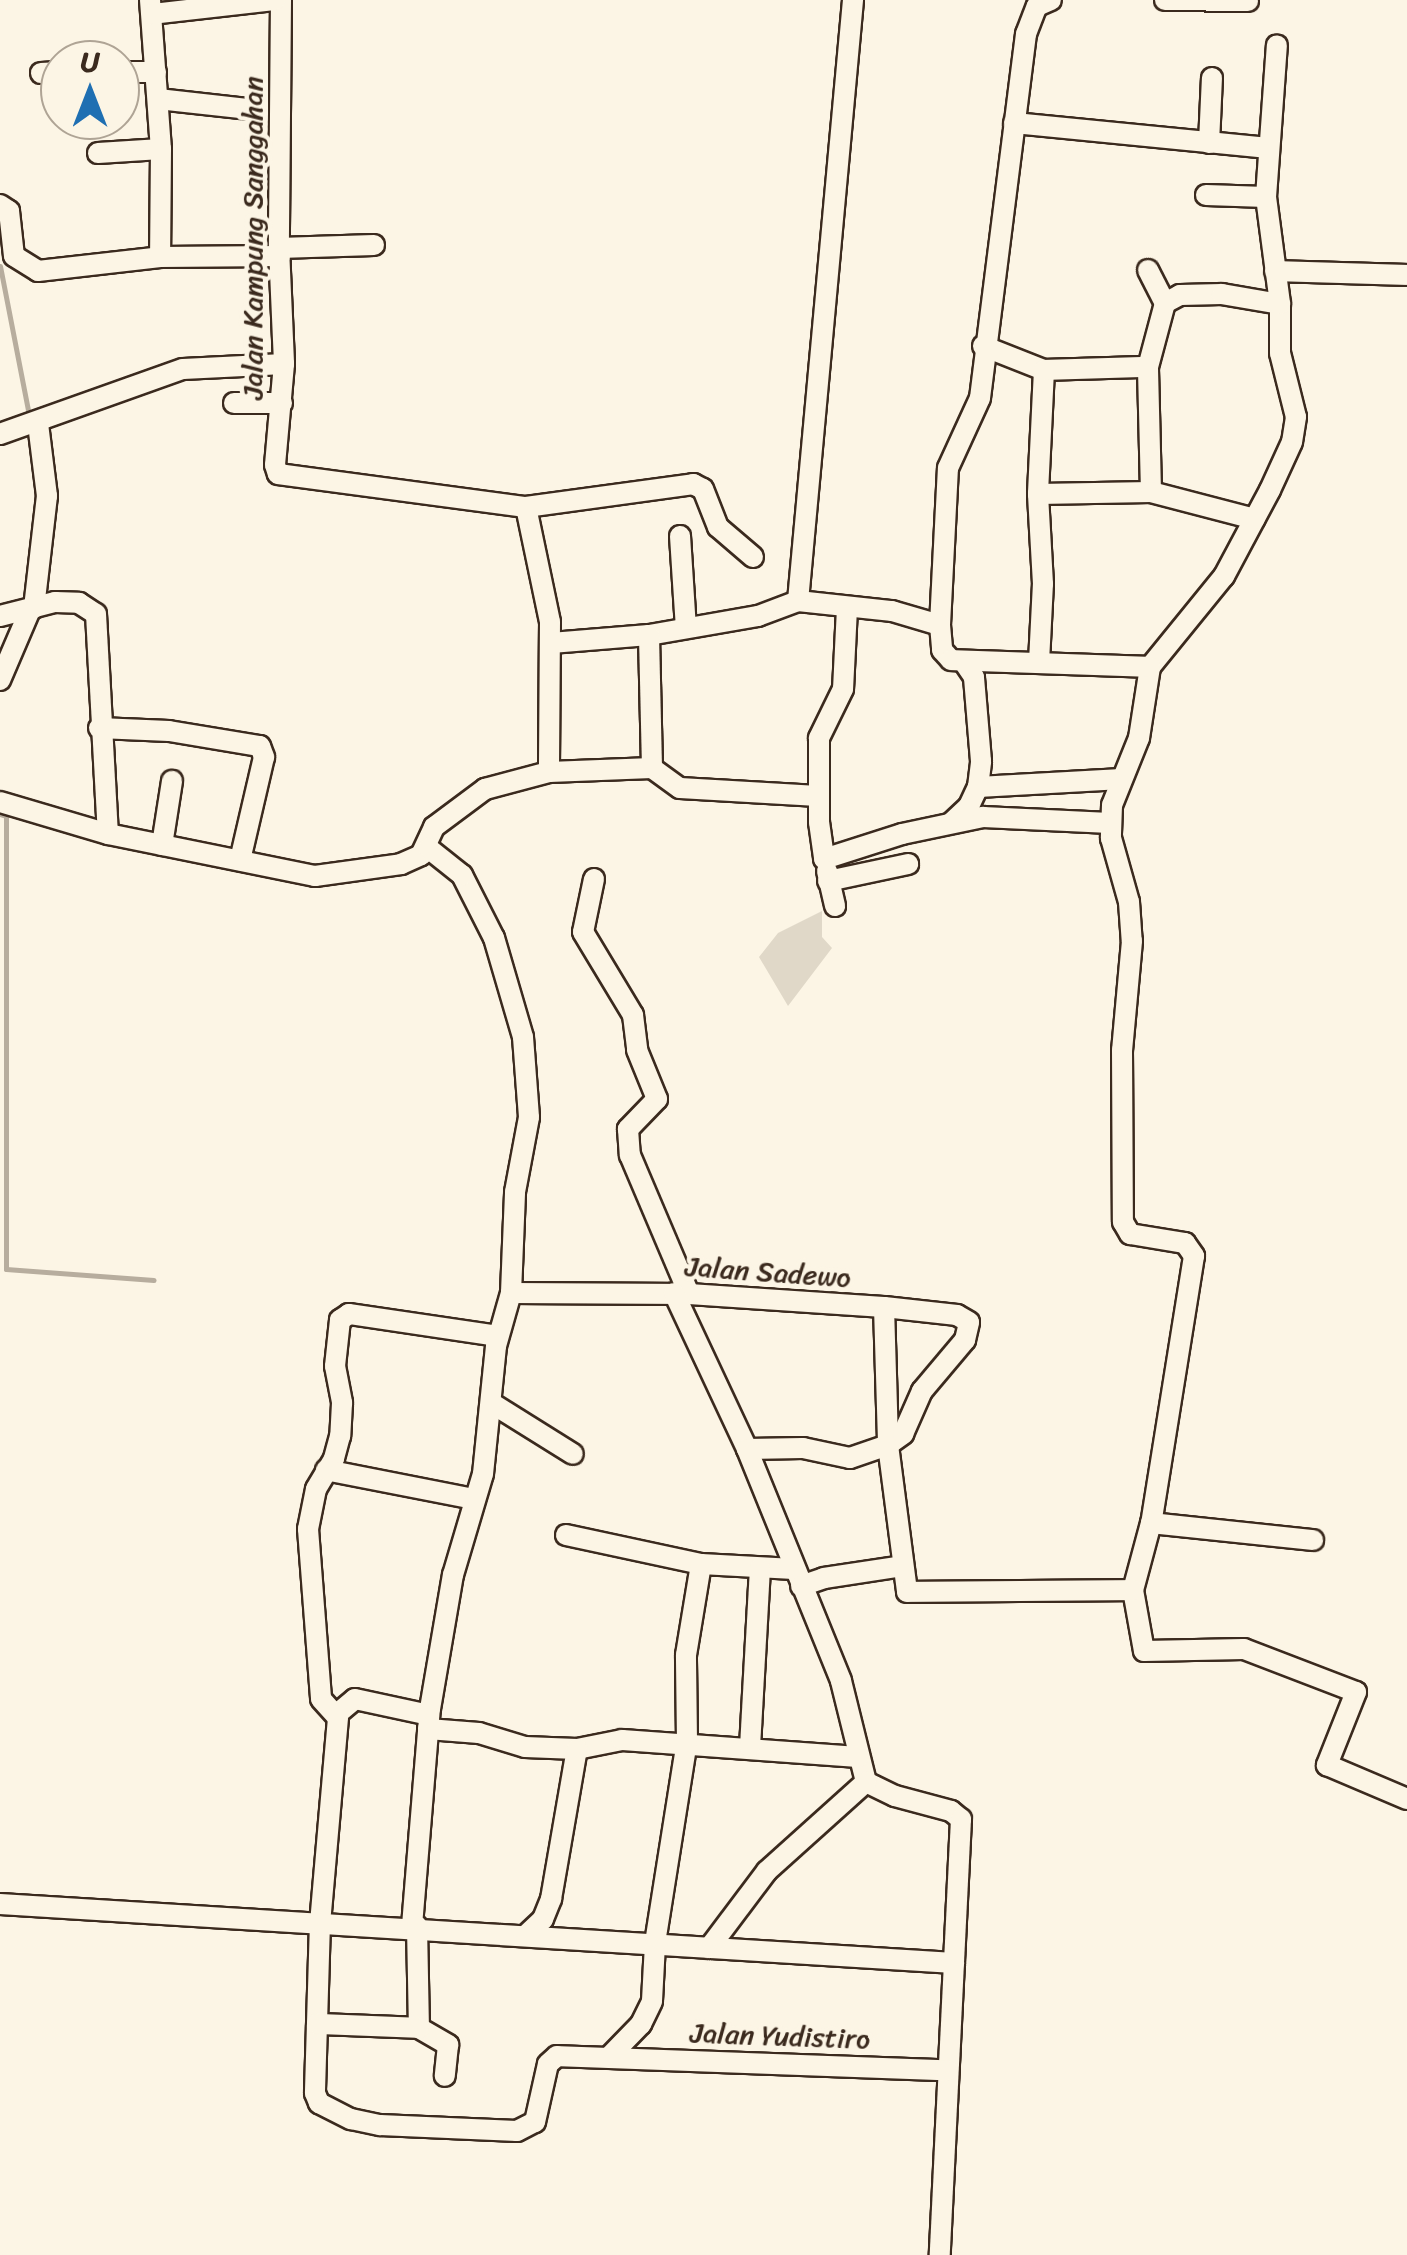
<!DOCTYPE html>
<style>
body{margin:0}
#map{position:relative;width:1407px;height:2255px;overflow:hidden;background:#fcf5e5;font-family:Sriracha,sans-serif}
div>[style]{position:absolute}
.green>*{inset:0;background:#e0d8c8}
.stream>*{height:5px;margin:-2.5px;padding:0 2.5px;transform-origin:2.5px;border-radius:2.5px;background:#b7ad9e}
.roads{filter:drop-shadow(2px 0 #3b2a1e) drop-shadow(-2px 0 #3b2a1e) drop-shadow(0 2px #3b2a1e) drop-shadow(0 -2px #3b2a1e)}
.minor>*{height:20px;margin:-10px;padding:0 10px;transform-origin:10px;border-radius:10px;background:#fcf5e5}
span{translate:-50% -50%;white-space:nowrap;text-align:center;line-height:1.15;-webkit-text-stroke:9px #fcf5e5;paint-order:stroke}
.street-label{font-size:28px;color:#3b2a1e}
.north{position:absolute;left:40px;top:40px;width:100px;height:100px;box-sizing:border-box;background:#fcf5e5;border:2px solid #afa495;border-radius:50%;rotate:0deg;font-size:28px;font-weight:700;line-height:40px;text-align:center;color:#3b2a1e}
.north::after{content:'';display:block;margin:auto;width:35px;height:45px;background:#1f6fb2;clip-path:polygon(50% 0,100% 100%,50% 72%,0 100%)}
</style>
<div id="map">
<div class="green">
<i style="clip-path:polygon(822px 911px,822px 937px,832px 948px,788px 1006px,759px 957px,778px 933px)"></i>
</div>
<div class="stream">
<i style="left:0;top:266px;width:152px;rotate:79deg"></i>
<i style="left:0;top:814px;width:6px;rotate:18deg"></i>
<i style="left:6px;top:816px;width:453px;rotate:90deg"></i>
<i style="left:6px;top:1269px;width:148px;rotate:4.3deg"></i>
</div>
<div class="roads">
<div class="minor">
<i style="left:150px;top:0;width:149px;rotate:85.8deg"></i>
<i style="left:161px;top:149px;width:108px;rotate:90.5deg"></i>
<i style="left:281px;top:0;width:248px;rotate:90.5deg"></i>
<i style="left:279px;top:248px;width:116px;rotate:87.5deg"></i>
<i style="left:284px;top:364px;width:101px;rotate:95.1deg"></i>
<i style="left:275px;top:465px;width:9px;rotate:72deg"></i>
<i style="left:278px;top:474px;width:250px;rotate:7.6deg"></i>
<i style="left:526px;top:507px;width:169px;rotate:-7.8deg"></i>
<i style="left:693px;top:484px;width:11px;rotate:27deg"></i>
<i style="left:703px;top:489px;width:41px;rotate:68.5deg"></i>
<i style="left:718px;top:527px;width:46px;rotate:40.6deg"></i>
<i style="left:1165px;top:0;width:83px;rotate:0.7deg"></i>
<i style="left:152px;top:14px;width:124px;rotate:-6.5deg"></i>
<i style="left:120px;top:72px;width:36px"></i>
<i style="left:41px;top:73px;width:19px;rotate:-3deg"></i>
<i style="left:158px;top:99px;width:92px;rotate:6.3deg"></i>
<i style="left:1014px;top:123px;width:256px;rotate:5.6deg"></i>
<i style="left:1209px;top:143px;width:65px;rotate:-87.4deg"></i>
<i style="left:98px;top:153px;width:63px;rotate:-3.6deg"></i>
<i style="left:1206px;top:195px;width:60px;rotate:1.9deg"></i>
<i style="left:1266px;top:197px;width:108px;rotate:82.5deg"></i>
<i style="left:1280px;top:304px;width:49px;rotate:90deg"></i>
<i style="left:1280px;top:353px;width:66px;rotate:76deg"></i>
<i style="left:1296px;top:417px;width:25px;rotate:99deg"></i>
<i style="left:1292px;top:442px;width:53px;rotate:114.6deg"></i>
<i style="left:1270px;top:490px;width:98px;rotate:118.1deg"></i>
<i style="left:1224px;top:576px;width:117px;rotate:129.1deg"></i>
<i style="left:1150px;top:667px;width:72px;rotate:98.8deg"></i>
<i style="left:1139px;top:738px;width:72px;rotate:111.9deg"></i>
<i style="left:1112px;top:805px;width:33px;rotate:92deg"></i>
<i style="left:1111px;top:838px;width:66px;rotate:74.3deg"></i>
<i style="left:1129px;top:902px;width:39px;rotate:86deg"></i>
<i style="left:1132px;top:941px;width:109px;rotate:95.2deg"></i>
<i style="left:1122px;top:1050px;width:172px;rotate:89.7deg"></i>
<i style="left:1123px;top:1222px;width:14px;rotate:60deg"></i>
<i style="left:1130px;top:1234px;width:56px;rotate:9.3deg"></i>
<i style="left:1185px;top:1243px;width:16px;rotate:55deg"></i>
<i style="left:1194px;top:1256px;width:270px;rotate:99.1deg"></i>
<i style="left:1151px;top:1523px;width:69px;rotate:105deg"></i>
<i style="left:1133px;top:1590px;width:62px;rotate:79.8deg"></i>
<i style="left:1144px;top:1651px;width:100px;rotate:-1.1deg"></i>
<i style="left:1244px;top:1649px;width:120px;rotate:21deg"></i>
<i style="left:1356px;top:1692px;width:79px;rotate:111.7deg"></i>
<i style="left:1327px;top:1765px;width:87px;rotate:23deg"></i>
<i style="left:1266px;top:197px;width:152px;rotate:-85.9deg"></i>
<i style="left:0;top:205px;width:11px;rotate:34deg"></i>
<i style="left:9px;top:211px;width:45px;rotate:83.7deg"></i>
<i style="left:14px;top:256px;width:28px;rotate:32deg"></i>
<i style="left:38px;top:271px;width:123px;rotate:-6.5deg"></i>
<i style="left:160px;top:257px;width:120px;rotate:-0.5deg"></i>
<i style="left:279px;top:248px;width:95px;rotate:-1.8deg"></i>
<i style="left:1148px;top:270px;width:37px;rotate:63deg"></i>
<i style="left:1275px;top:271px;width:132px;rotate:1.7deg"></i>
<i style="left:983px;top:346px;width:66px;rotate:21.5deg"></i>
<i style="left:1044px;top:370px;width:124px;rotate:92.8deg"></i>
<i style="left:1044px;top:370px;width:104px;rotate:-1.7deg"></i>
<i style="left:234px;top:403px;width:48px"></i>
<i style="left:0;top:434px;width:194px;rotate:-19.6deg"></i>
<i style="left:183px;top:369px;width:101px;rotate:-2.8deg"></i>
<i style="left:1151px;top:492px;width:125px;rotate:-91.4deg"></i>
<i style="left:1148px;top:367px;width:66px;rotate:-75.1deg"></i>
<i style="left:1165px;top:303px;width:17px;rotate:-28deg"></i>
<i style="left:1180px;top:295px;width:42px;rotate:-1.4deg"></i>
<i style="left:1222px;top:294px;width:59px;rotate:9.8deg"></i>
<i style="left:526px;top:507px;width:117px;rotate:78.2deg"></i>
<i style="left:550px;top:622px;width:150px;rotate:90.4deg"></i>
<i style="left:680px;top:536px;width:92px;rotate:86.3deg"></i>
<i style="left:798px;top:601px;width:604px;rotate:-84.77deg"></i>
<i style="left:34px;top:608px;width:113px;rotate:-83.4deg"></i>
<i style="left:47px;top:496px;width:73px;rotate:-97.1deg"></i>
<i style="left:847px;top:608px;width:81px;rotate:92.8deg"></i>
<i style="left:843px;top:689px;width:55px;rotate:116.1deg"></i>
<i style="left:819px;top:738px;width:84px;rotate:90deg"></i>
<i style="left:819px;top:822px;width:37px;rotate:82deg"></i>
<i style="left:824px;top:859px;width:82px;rotate:-17.8deg"></i>
<i style="left:902px;top:834px;width:83px;rotate:-11.9deg"></i>
<i style="left:983px;top:817px;width:127px;rotate:2.7deg"></i>
<i style="left:0;top:616px;width:57px;rotate:-14.3deg"></i>
<i style="left:55px;top:602px;width:24px;rotate:2deg"></i>
<i style="left:79px;top:603px;width:20px;rotate:33deg"></i>
<i style="left:96px;top:614px;width:220px;rotate:86.9deg"></i>
<i style="left:940px;top:625px;width:157px;rotate:-87.1deg"></i>
<i style="left:948px;top:468px;width:77px;rotate:-65.4deg"></i>
<i style="left:980px;top:398px;width:367px;rotate:-82.8deg"></i>
<i style="left:1026px;top:34px;width:30px;rotate:-69deg"></i>
<i style="left:1037px;top:6px;width:15px;rotate:-23deg"></i>
<i style="left:551px;top:643px;width:98px;rotate:-4.7deg"></i>
<i style="left:649px;top:635px;width:111px;rotate:-9.9deg"></i>
<i style="left:758px;top:616px;width:43px;rotate:-20.6deg"></i>
<i style="left:798px;top:601px;width:95px;rotate:6.1deg"></i>
<i style="left:892px;top:611px;width:50px;rotate:16.3deg"></i>
<i style="left:940px;top:625px;width:25px;rotate:85deg"></i>
<i style="left:942px;top:650px;width:13px;rotate:48deg"></i>
<i style="left:951px;top:660px;width:199px;rotate:2deg"></i>
<i style="left:1039px;top:662px;width:78px;rotate:-87.1deg"></i>
<i style="left:1043px;top:584px;width:90px;rotate:-93.2deg"></i>
<i style="left:1038px;top:494px;width:113px;rotate:-1deg"></i>
<i style="left:1151px;top:492px;width:107px;rotate:14.6deg"></i>
<i style="left:0;top:680px;width:76px;rotate:-66.8deg"></i>
<i style="left:99px;top:728px;width:70px;rotate:2.5deg"></i>
<i style="left:169px;top:731px;width:92px;rotate:9.4deg"></i>
<i style="left:260px;top:746px;width:12px;rotate:70deg"></i>
<i style="left:264px;top:757px;width:106px;rotate:103.1deg"></i>
<i style="left:652px;top:768px;width:34px;rotate:36deg"></i>
<i style="left:680px;top:788px;width:138px;rotate:3.3deg"></i>
<i style="left:978px;top:787px;width:144px;rotate:-3.2deg"></i>
<i style="left:0;top:802px;width:113px;rotate:16.5deg"></i>
<i style="left:108px;top:834px;width:211px;rotate:11.5deg"></i>
<i style="left:315px;top:876px;width:87px;rotate:-7.9deg"></i>
<i style="left:401px;top:864px;width:22px;rotate:-24deg"></i>
<i style="left:421px;top:855px;width:31px;rotate:-65deg"></i>
<i style="left:434px;top:827px;width:64px;rotate:-36.7deg"></i>
<i style="left:485px;top:789px;width:66px;rotate:-14.9deg"></i>
<i style="left:549px;top:772px;width:103px;rotate:-2.2deg"></i>
<i style="left:652px;top:768px;width:133px;rotate:-91.3deg"></i>
<i style="left:952px;top:822px;width:23px;rotate:-43deg"></i>
<i style="left:969px;top:806px;width:21px;rotate:-65deg"></i>
<i style="left:978px;top:787px;width:26px;rotate:-83deg"></i>
<i style="left:981px;top:761px;width:84px;rotate:-94.8deg"></i>
<i style="left:974px;top:677px;width:18px;rotate:-124deg"></i>
<i style="left:162px;top:845px;width:65px;rotate:-81.1deg"></i>
<i style="left:827px;top:871px;width:36px;rotate:77deg"></i>
<i style="left:594px;top:879px;width:54px;rotate:101.7deg"></i>
<i style="left:583px;top:932px;width:97px;rotate:58.9deg"></i>
<i style="left:633px;top:1015px;width:35px;rotate:83deg"></i>
<i style="left:637px;top:1050px;width:53px;rotate:67.8deg"></i>
<i style="left:657px;top:1099px;width:42px;rotate:134deg"></i>
<i style="left:628px;top:1129px;width:26px;rotate:86deg"></i>
<i style="left:630px;top:1155px;width:151px;rotate:67deg"></i>
<i style="left:828px;top:881px;width:82px;rotate:-12deg"></i>
<i style="left:511px;top:1293px;width:178px;rotate:0.3deg"></i>
<i style="left:689px;top:1294px;width:195px;rotate:3.8deg"></i>
<i style="left:884px;top:1307px;width:138px;rotate:88.3deg"></i>
<i style="left:888px;top:1445px;width:148px;rotate:82.6deg"></i>
<i style="left:907px;top:1592px;width:226px;rotate:-0.5deg"></i>
<i style="left:674px;top:1293px;width:172px;rotate:64.9deg"></i>
<i style="left:747px;top:1449px;width:250px;rotate:67.9deg"></i>
<i style="left:841px;top:1681px;width:104px;rotate:76.1deg"></i>
<i style="left:866px;top:1782px;width:32px;rotate:26deg"></i>
<i style="left:895px;top:1796px;width:58px;rotate:15deg"></i>
<i style="left:951px;top:1811px;width:13px;rotate:39deg"></i>
<i style="left:961px;top:1819px;width:437px;rotate:92.8deg"></i>
<i style="left:498px;top:1336px;width:151px;rotate:-171.6deg"></i>
<i style="left:349px;top:1314px;width:11px;rotate:146deg"></i>
<i style="left:340px;top:1320px;width:46px;rotate:96.2deg"></i>
<i style="left:335px;top:1366px;width:38px;rotate:79deg"></i>
<i style="left:342px;top:1403px;width:33px;rotate:93deg"></i>
<i style="left:340px;top:1436px;width:24px;rotate:105deg"></i>
<i style="left:334px;top:1459px;width:35px;rotate:121deg"></i>
<i style="left:316px;top:1489px;width:41px;rotate:101.3deg"></i>
<i style="left:308px;top:1529px;width:170px;rotate:85.6deg"></i>
<i style="left:321px;top:1699px;width:25px;rotate:48deg"></i>
<i style="left:338px;top:1718px;width:205px;rotate:95deg"></i>
<i style="left:320px;top:1922px;width:171px;rotate:91.7deg"></i>
<i style="left:315px;top:2093px;width:11px;rotate:68deg"></i>
<i style="left:319px;top:2103px;width:36px;rotate:27deg"></i>
<i style="left:351px;top:2119px;width:30px;rotate:12deg"></i>
<i style="left:380px;top:2125px;width:137px;rotate:2.5deg"></i>
<i style="left:517px;top:2131px;width:20px;rotate:-27deg"></i>
<i style="left:535px;top:2122px;width:59px;rotate:-77.4deg"></i>
<i style="left:548px;top:2064px;width:12px;rotate:-42deg"></i>
<i style="left:557px;top:2056px;width:391px;rotate:2.1deg"></i>
<i style="left:493px;top:1404px;width:94px;rotate:32deg"></i>
<i style="left:747px;top:1449px;width:56px;rotate:-1deg"></i>
<i style="left:803px;top:1448px;width:48px;rotate:12deg"></i>
<i style="left:850px;top:1458px;width:40px;rotate:-18.9deg"></i>
<i style="left:888px;top:1445px;width:19px;rotate:-36deg"></i>
<i style="left:903px;top:1434px;width:47px;rotate:-66.2deg"></i>
<i style="left:922px;top:1391px;width:67px;rotate:-49.9deg"></i>
<i style="left:965px;top:1340px;width:18px;rotate:-77deg"></i>
<i style="left:969px;top:1322px;width:14px;rotate:-150deg"></i>
<i style="left:957px;top:1315px;width:73px;rotate:-173.7deg"></i>
<i style="left:326px;top:1470px;width:151px;rotate:11.1deg"></i>
<i style="left:1151px;top:1523px;width:163px;rotate:6deg"></i>
<i style="left:566px;top:1535px;width:138px;rotate:12.1deg"></i>
<i style="left:701px;top:1564px;width:93px;rotate:3.1deg"></i>
<i style="left:801px;top:1586px;width:24px;rotate:-19deg"></i>
<i style="left:824px;top:1578px;width:79px;rotate:-8.7deg"></i>
<i style="left:337px;top:1714px;width:23px;rotate:-40deg"></i>
<i style="left:355px;top:1699px;width:76px;rotate:12.2deg"></i>
<i style="left:428px;top:1729px;width:51px;rotate:4.5deg"></i>
<i style="left:479px;top:1733px;width:48px;rotate:16.9deg"></i>
<i style="left:525px;top:1747px;width:52px;rotate:2.2deg"></i>
<i style="left:577px;top:1749px;width:46px;rotate:-11.3deg"></i>
<i style="left:622px;top:1740px;width:237px;rotate:4.1deg"></i>
<i style="left:750px;top:1747px;width:179px;rotate:-86.8deg"></i>
<i style="left:0;top:1904px;width:956px;rotate:3.54deg"></i>
<i style="left:412px;top:1926px;width:218px;rotate:-85.3deg"></i>
<i style="left:430px;top:1709px;width:136px;rotate:-80.3deg"></i>
<i style="left:453px;top:1575px;width:105px;rotate:-73.5deg"></i>
<i style="left:483px;top:1474px;width:129px;rotate:-84.2deg"></i>
<i style="left:496px;top:1346px;width:55px;rotate:-74.2deg"></i>
<i style="left:511px;top:1293px;width:101px;rotate:-87.7deg"></i>
<i style="left:515px;top:1192px;width:76px;rotate:-79.4deg"></i>
<i style="left:529px;top:1117px;width:80px;rotate:-94.3deg"></i>
<i style="left:523px;top:1037px;width:103px;rotate:-106.3deg"></i>
<i style="left:494px;top:938px;width:71px;rotate:-116.9deg"></i>
<i style="left:462px;top:875px;width:43px;rotate:-141.5deg"></i>
<i style="left:417px;top:1926px;width:102px;rotate:88.9deg"></i>
<i style="left:419px;top:2028px;width:34px;rotate:30deg"></i>
<i style="left:448px;top:2045px;width:31px;rotate:96deg"></i>
<i style="left:526px;top:1935px;width:23px;rotate:-43deg"></i>
<i style="left:543px;top:1919px;width:22px;rotate:-68deg"></i>
<i style="left:551px;top:1899px;width:152px;rotate:-80.2deg"></i>
<i style="left:709px;top:1948px;width:96px;rotate:-53deg"></i>
<i style="left:767px;top:1871px;width:133px;rotate:-42deg"></i>
<i style="left:317px;top:2024px;width:102px;rotate:2.2deg"></i>
<i style="left:610px;top:2056px;width:45px;rotate:-45.9deg"></i>
<i style="left:641px;top:2024px;width:25px;rotate:-64deg"></i>
<i style="left:652px;top:2001px;width:58px;rotate:-87deg"></i>
<i style="left:655px;top:1943px;width:204px;rotate:-81deg"></i>
<i style="left:687px;top:1742px;width:87px;rotate:-90.7deg"></i>
<i style="left:686px;top:1655px;width:92px;rotate:-80.6deg"></i>
</div>
</div>
<div class="street-label">
<span style="left:253px;top:238px;rotate:-90deg">Jalan Kampung Sanggahan</span>
<span style="left:768px;top:1272px;rotate:4deg">Jalan Sadewo</span>
<span style="left:780px;top:2036px;rotate:2deg">Jalan Yudistiro</span>
</div>
<div class="north">U</div>
</div>
